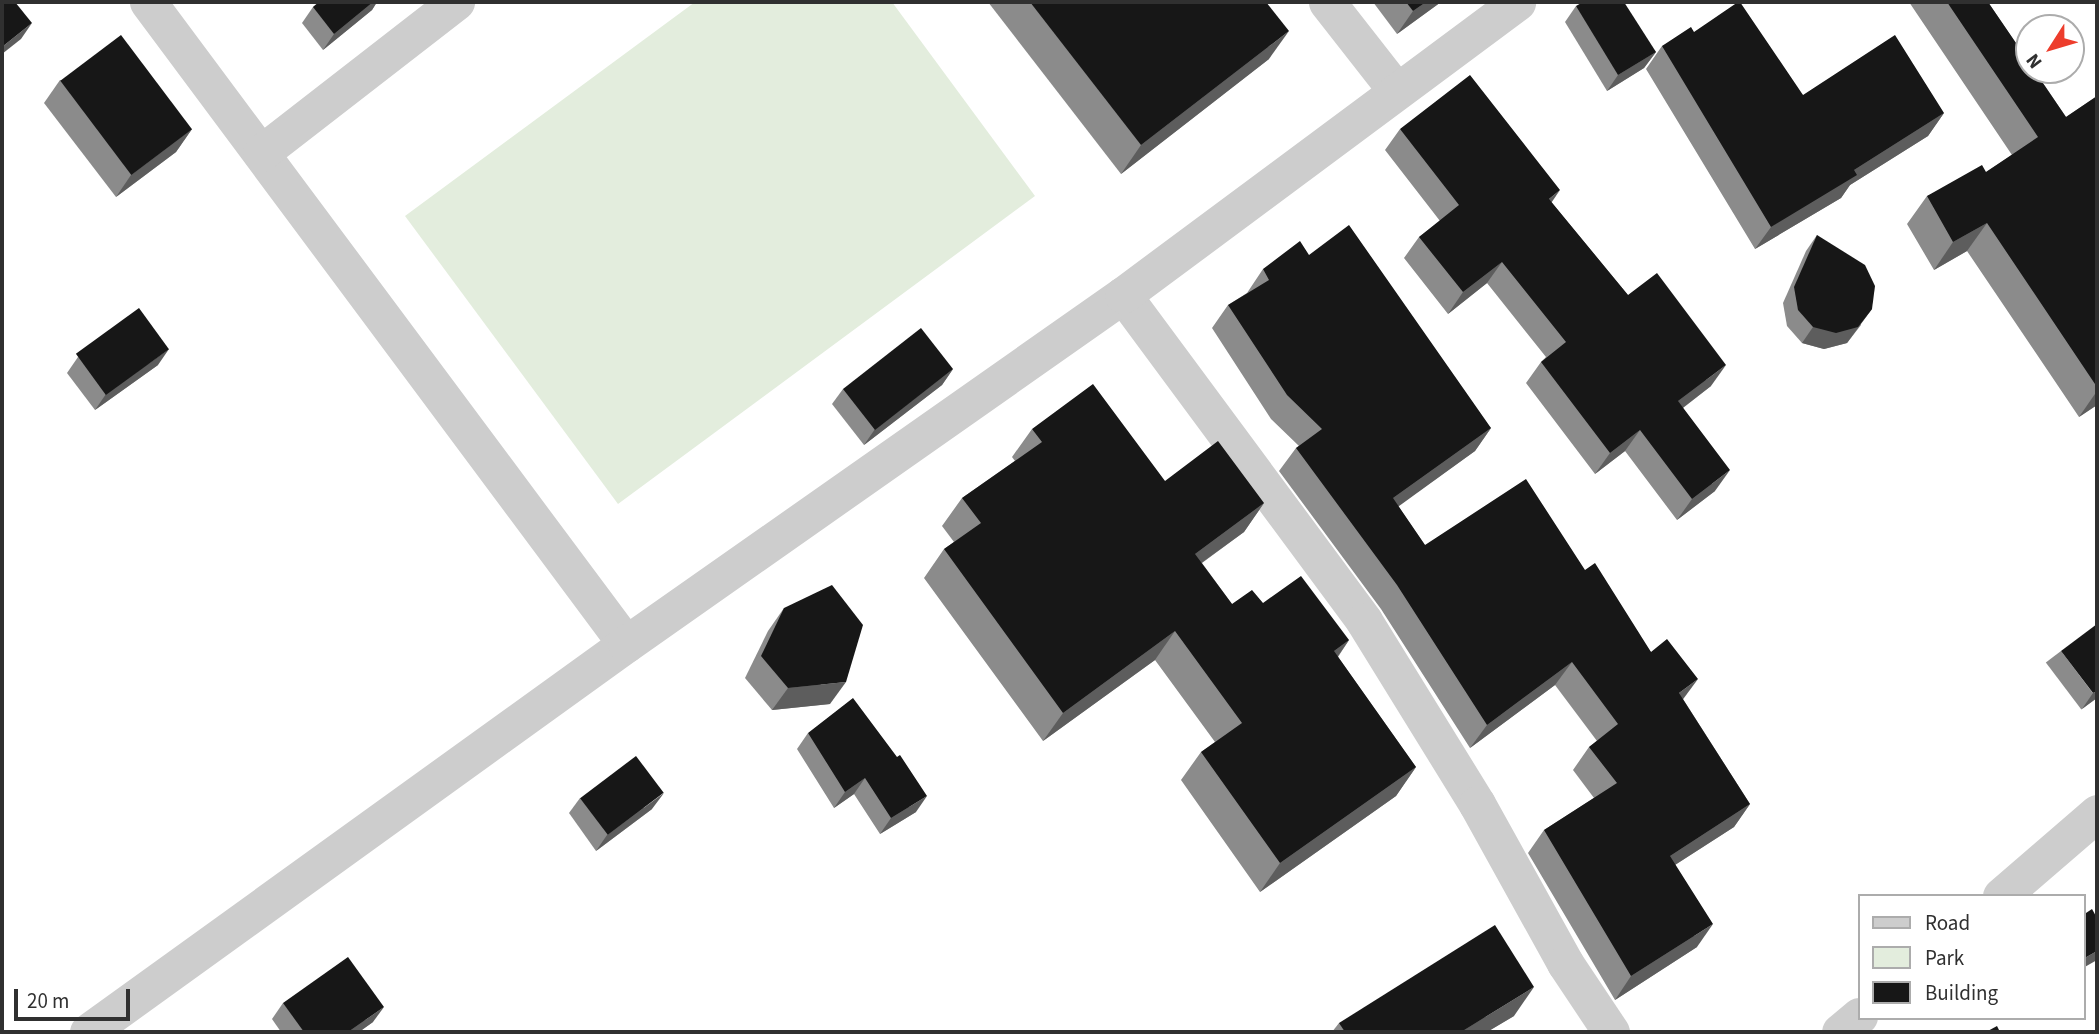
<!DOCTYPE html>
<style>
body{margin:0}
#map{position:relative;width:2099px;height:1034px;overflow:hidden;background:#fff;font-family:"Source Sans 3",sans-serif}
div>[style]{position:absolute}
.green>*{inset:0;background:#e3eddd}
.street>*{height:37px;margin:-18.5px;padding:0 18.5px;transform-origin:18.5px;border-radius:18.5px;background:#cdcdcd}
.wall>*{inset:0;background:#8b8b8b;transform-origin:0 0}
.shaded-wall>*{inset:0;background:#5d5d5d}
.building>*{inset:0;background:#171717;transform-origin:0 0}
span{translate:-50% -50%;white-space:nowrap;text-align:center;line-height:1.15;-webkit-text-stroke:7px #fff;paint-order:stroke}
.frame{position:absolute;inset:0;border:4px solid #303030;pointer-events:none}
.legend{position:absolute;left:1858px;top:894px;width:228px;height:126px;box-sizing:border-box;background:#fff;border:2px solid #acacac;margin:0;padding:9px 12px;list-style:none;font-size:21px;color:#303030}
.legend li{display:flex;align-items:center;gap:14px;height:35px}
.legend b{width:35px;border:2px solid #acacac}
.north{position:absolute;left:2015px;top:14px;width:70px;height:70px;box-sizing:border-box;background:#fff;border:2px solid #acacac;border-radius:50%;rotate:233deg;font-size:19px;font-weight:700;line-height:28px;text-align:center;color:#303030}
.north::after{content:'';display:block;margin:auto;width:24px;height:32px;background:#ed3d2c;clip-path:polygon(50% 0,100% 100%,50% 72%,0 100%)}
.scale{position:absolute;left:14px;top:989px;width:116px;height:32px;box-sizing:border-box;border:4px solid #303030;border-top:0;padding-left:9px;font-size:21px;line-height:24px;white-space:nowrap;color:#303030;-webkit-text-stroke:5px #fff;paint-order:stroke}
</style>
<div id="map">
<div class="green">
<i style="clip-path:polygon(695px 2px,892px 2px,1035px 196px,618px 504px,405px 216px)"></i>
</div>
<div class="street">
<i style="left:148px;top:2px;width:800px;rotate:53.33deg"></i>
<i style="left:1327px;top:2px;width:110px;rotate:52deg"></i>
<i style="left:261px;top:153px;width:247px;rotate:-37.8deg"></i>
<i style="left:1123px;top:295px;width:405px;rotate:53.5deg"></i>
<i style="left:1364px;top:621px;width:215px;rotate:58.3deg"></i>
<i style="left:1477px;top:804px;width:182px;rotate:61deg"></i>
<i style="left:1565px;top:963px;width:83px;rotate:56.3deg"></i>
<i style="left:2001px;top:896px;width:127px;rotate:-40.8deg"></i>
<i style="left:88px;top:1032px;width:663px;rotate:-35.8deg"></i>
<i style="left:626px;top:644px;width:607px;rotate:-35.08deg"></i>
<i style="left:1123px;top:295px;width:491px;rotate:-36.6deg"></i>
<i style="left:1840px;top:1032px;width:25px;rotate:-40deg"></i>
</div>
<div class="wall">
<i style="clip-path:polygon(319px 2px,377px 2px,372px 10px,323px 50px,302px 23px,313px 7px)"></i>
<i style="clip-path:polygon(988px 2px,1266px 2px,1269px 59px,1121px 174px)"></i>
<i style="clip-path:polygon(1373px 2px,1441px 2px,1397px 34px)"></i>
<i style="clip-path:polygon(1909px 2px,1988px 2px,2066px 117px,2097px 96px,2097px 405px,2079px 417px,1967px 251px,1934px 270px,1907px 224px,1927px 196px,1986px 172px,2012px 155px)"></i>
<i style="clip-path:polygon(1576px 6px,1656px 52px,1644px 68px,1607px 91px,1565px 22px)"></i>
<i style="clip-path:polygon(1694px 32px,1803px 95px,1944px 113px,1928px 136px,1850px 185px,1841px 198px,1755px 249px,1646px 69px,1662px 46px)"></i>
<i style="clip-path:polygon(60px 80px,192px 129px,176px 152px,116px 197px,44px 103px)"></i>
<i style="clip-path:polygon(1400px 129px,1552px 203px,1628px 295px,1711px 386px,1683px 408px,1715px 491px,1677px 520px,1625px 451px,1595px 474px,1526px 383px,1541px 362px,1546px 357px,1487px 283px,1448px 314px,1404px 258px,1419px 237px,1440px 221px,1385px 150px)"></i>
<i style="clip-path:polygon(1817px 235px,1861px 325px,1847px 343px,1824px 349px,1802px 343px,1787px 326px,1783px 303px,1806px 251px)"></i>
<i style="clip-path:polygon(1309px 255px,1491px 428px,1475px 451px,1398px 506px,1425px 545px,1585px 570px,1651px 652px,1683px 699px,1750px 804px,1734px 827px,1675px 865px,1697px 947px,1615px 1000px,1528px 853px,1544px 830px,1594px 798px,1573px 770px,1589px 747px,1597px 741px,1555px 685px,1470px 748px,1381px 609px,1279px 471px,1296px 448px,1299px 446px,1271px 419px,1212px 328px,1228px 305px,1247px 293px,1263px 269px)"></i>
<i style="clip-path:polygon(78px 357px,158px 365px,95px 410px,67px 373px)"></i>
<i style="clip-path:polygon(953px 369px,942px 385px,864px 445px,832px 404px,843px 389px)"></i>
<i style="clip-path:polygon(1032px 429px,1165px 481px,1264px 503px,1244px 532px,1202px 563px,1232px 604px,1263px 603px,1349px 640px,1338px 657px,1416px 767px,1396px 796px,1260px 892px,1181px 780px,1201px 752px,1215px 742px,1155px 660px,1043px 741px,924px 578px,944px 549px,954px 542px,942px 526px,962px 498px,1015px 461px,1012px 457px)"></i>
<i style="clip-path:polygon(784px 608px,830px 704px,772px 710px,745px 678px,768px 631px)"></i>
<i style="left:2061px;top:651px;width:59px;height:19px;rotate:53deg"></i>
<i style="clip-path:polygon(808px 733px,916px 812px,880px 834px,854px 794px,834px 808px,797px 749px)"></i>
<i style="clip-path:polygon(580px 798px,652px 809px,596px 851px,569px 813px)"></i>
<i style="clip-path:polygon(283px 1003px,373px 1022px,359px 1032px,281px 1032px,272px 1019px)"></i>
<i style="clip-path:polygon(1514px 1016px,1487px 1032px,1332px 1032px,1339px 1023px)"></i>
</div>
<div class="shaded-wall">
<i style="clip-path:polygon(373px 2px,377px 2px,372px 10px,323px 50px,334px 34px)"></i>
<i style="clip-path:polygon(1426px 2px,1441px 2px,1397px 34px,1413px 11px)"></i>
<i style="clip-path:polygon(32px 23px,21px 39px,2px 54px,2px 47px)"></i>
<i style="clip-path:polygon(1289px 31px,1269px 59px,1121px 174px,1141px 145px)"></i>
<i style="clip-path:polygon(1656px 52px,1644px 68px,1607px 91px,1618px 75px)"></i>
<i style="clip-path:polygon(1944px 113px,1928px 136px,1850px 185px,1841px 198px,1755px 249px,1771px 227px,1854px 170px)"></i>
<i style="clip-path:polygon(192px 129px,176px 152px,116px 197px,131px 175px)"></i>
<i style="clip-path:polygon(1560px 190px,1545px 212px,1549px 199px)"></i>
<i style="clip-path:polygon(1987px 223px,1967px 251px,1934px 270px,1953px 242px)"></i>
<i style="clip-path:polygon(1502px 262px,1487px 283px,1448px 314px,1463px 292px)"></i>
<i style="clip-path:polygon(1872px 309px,1847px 343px,1824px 349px,1802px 343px,1813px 327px)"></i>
<i style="clip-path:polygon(169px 349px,158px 365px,95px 410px,106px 394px)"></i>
<i style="clip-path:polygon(1726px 365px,1711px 386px,1663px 423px,1678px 401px)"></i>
<i style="clip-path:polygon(953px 369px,942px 385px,864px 445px,875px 429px)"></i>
<i style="clip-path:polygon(2097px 391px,2097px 405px,2079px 417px)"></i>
<i style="clip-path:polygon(1491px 428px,1475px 451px,1377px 522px,1393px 498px)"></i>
<i style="clip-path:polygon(1640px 430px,1625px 451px,1595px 474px,1610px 453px)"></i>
<i style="clip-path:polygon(1730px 470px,1715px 491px,1677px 520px,1692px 499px)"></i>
<i style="clip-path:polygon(1264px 503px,1244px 532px,1175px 582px,1195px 554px)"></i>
<i style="clip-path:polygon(1175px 631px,1155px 660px,1043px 741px,1063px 713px)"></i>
<i style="clip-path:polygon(1349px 640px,1329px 669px,1334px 651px)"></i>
<i style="clip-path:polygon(1572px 662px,1555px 685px,1470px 748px,1487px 725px)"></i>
<i style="clip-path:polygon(1698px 679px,1681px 702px,1679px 693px)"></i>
<i style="clip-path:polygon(846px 682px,830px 704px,772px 710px,788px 688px)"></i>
<i style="clip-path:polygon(2097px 691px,2097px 698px,2082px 709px,2093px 693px)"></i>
<i style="clip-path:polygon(1416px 767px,1396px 796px,1260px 892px,1280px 863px)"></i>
<i style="clip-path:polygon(865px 778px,854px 794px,834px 808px,845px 792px)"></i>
<i style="clip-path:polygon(664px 793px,652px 809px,596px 851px,607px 835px)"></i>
<i style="clip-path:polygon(927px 796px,916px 812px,880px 834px,891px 818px)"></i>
<i style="clip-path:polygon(1750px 804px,1734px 827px,1653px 879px,1670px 856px)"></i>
<i style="clip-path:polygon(1713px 924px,1697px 947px,1615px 1000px,1631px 976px)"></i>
<i style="clip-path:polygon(2097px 951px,2097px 960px,2083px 968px,2083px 959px)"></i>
<i style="clip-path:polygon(1534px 987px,1514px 1016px,1487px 1032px,1461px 1032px)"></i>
<i style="clip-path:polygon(384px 1007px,373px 1022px,359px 1032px,348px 1032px)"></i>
</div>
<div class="building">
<i style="clip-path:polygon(2px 2px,15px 2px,32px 23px,2px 47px)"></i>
<i style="clip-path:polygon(319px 2px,373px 2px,334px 34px,313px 7px)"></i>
<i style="clip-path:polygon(1030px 2px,1266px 2px,1289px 31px,1141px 145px)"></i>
<i style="clip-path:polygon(1406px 2px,1426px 2px,1413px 11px)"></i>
<i style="clip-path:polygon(1583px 2px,1624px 2px,1656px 52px,1618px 75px,1576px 6px)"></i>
<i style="clip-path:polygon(1738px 2px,1740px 2px,1803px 95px,1895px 35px,1944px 113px,1854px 170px,1857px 175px,1771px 227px,1662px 46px,1691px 27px,1694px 32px)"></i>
<i style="clip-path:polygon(1947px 2px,1988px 2px,2029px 62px,2029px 70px,2034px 70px,2066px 117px,2097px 96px,2097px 387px,1987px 223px,1953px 242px,1927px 196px,1982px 165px,1986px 172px,2038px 137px)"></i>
<i style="left:121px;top:35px;width:118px;height:76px;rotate:53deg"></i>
<i style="clip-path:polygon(1470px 75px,1560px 190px,1549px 199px,1628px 295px,1657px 273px,1726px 365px,1678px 401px,1730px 470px,1692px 499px,1640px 430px,1610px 453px,1541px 362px,1566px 342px,1502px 262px,1463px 292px,1419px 237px,1459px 205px,1400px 129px)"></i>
<i style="clip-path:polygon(1349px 225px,1491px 428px,1393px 498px,1425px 545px,1526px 479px,1585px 570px,1595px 563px,1651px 652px,1667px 639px,1698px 679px,1679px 693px,1750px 804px,1670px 856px,1713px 924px,1631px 976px,1544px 830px,1617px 783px,1589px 747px,1618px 724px,1572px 662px,1487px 725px,1397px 585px,1296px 448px,1322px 429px,1287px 395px,1228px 305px,1269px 280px,1263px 269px,1300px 241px,1309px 255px)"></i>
<i style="clip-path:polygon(1817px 235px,1865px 265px,1875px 286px,1872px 309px,1858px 327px,1836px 333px,1813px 327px,1798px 310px,1794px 287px)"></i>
<i style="left:139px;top:308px;width:51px;height:78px;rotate:54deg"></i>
<i style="left:921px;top:328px;width:52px;height:99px;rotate:52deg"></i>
<i style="clip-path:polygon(1093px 384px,1165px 481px,1218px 441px,1264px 503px,1195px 554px,1232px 604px,1252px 590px,1263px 603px,1301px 576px,1349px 640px,1334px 651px,1416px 767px,1280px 863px,1201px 752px,1242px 723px,1175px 631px,1063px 713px,944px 549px,981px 523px,962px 498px,1042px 442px,1032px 429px)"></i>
<i style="clip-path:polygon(832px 585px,863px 625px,846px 682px,788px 688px,761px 656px,784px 608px)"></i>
<i style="clip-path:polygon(2097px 624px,2097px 691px,2093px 693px,2061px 651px)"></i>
<i style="clip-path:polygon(853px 698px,897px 757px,900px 755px,927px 796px,891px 818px,865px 778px,845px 792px,808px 733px)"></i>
<i style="left:636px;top:756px;width:46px;height:70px;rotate:53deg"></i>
<i style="clip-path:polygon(2092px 909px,2097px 918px,2097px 951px,2083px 959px,2083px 915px)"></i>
<i style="clip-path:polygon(1495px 925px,1534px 987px,1461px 1032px,1345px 1032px,1339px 1023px)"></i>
<i style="clip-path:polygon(348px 957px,384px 1007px,348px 1032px,304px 1032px,283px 1003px)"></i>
<i style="clip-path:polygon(1997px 1026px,2000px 1032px,1986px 1032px)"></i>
</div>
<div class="frame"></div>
<ul class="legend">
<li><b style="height:9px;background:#cdcdcd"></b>Road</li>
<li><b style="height:19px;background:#e3eddd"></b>Park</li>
<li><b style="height:19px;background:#171717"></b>Building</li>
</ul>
<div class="north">N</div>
<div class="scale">20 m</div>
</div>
